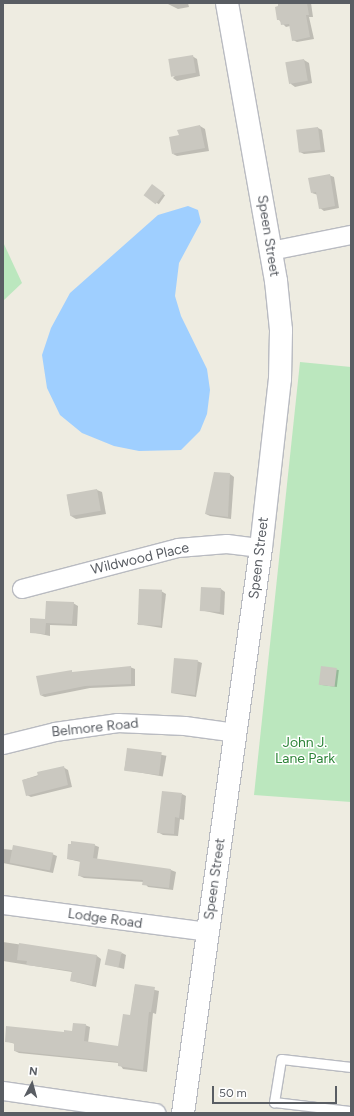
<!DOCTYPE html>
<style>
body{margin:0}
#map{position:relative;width:354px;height:1116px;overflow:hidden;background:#eeece1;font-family:Figtree,sans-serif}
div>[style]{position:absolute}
.green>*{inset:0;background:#bbe7be}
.water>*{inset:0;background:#9fcfff}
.shadow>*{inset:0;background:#0003;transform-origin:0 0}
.building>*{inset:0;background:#cac8c0;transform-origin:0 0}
.roads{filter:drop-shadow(1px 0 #b9bbc1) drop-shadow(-1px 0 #b9bbc1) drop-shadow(0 1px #b9bbc1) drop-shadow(0 -1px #b9bbc1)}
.lane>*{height:9px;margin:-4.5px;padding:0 4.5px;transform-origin:4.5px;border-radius:4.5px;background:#fff}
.street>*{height:18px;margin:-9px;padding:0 9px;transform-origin:9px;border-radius:9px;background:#fff}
.secondary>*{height:22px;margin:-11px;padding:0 11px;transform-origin:11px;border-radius:11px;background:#fff}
span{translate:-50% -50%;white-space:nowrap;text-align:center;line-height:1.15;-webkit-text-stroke:3px #fff;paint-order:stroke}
.street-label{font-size:14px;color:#595d63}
.park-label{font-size:14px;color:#2e8539}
.frame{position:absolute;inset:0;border:4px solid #595d63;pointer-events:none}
.north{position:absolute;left:12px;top:1064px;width:40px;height:40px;-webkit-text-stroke:3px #fff;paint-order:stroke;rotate:6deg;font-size:11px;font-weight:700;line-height:16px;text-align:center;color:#595d63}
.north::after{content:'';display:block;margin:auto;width:14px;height:18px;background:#595d63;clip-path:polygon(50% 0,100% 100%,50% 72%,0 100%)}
.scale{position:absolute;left:212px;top:1086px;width:125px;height:18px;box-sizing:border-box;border:2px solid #595d63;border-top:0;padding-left:5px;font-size:12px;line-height:14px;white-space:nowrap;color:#595d63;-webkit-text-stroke:3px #fff;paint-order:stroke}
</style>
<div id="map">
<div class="green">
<i style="clip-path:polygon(3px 242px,22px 283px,3px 301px)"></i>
<i style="clip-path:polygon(300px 362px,351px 367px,351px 802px,254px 795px)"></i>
</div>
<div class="water">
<i style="clip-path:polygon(188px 206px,198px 210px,201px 222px,179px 263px,175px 296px,181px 316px,207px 369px,210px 390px,207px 414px,200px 431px,181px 450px,139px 451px,114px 446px,82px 433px,60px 415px,47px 388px,42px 355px,51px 328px,70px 293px,158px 215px)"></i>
</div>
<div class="shadow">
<i style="clip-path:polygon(166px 3px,188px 3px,189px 7px,178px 9px)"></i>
<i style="clip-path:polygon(278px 3px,311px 3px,313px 17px,309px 17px,314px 39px,297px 42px,293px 40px,290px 26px,286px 27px,278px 19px)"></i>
<i style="clip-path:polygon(192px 56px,197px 59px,200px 76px,177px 81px,173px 78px)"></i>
<i style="clip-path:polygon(304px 60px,309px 63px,312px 83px,295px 87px,291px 84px,287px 64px)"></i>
<i style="clip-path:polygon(200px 126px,205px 129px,209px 151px,177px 156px,173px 154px)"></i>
<i style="clip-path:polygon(318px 128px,322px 130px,325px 152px,304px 154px,300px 152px)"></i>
<i style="clip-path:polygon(329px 175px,334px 177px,339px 208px,324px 211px,320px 208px,318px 195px,312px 193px)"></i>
<i style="left:152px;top:186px;width:16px;height:11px;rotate:35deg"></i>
<i style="clip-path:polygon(230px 474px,234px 477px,231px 519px,210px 516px,206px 514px)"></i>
<i style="clip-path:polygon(97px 490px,102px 492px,106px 514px,76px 519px,71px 516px,67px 495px)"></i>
<i style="clip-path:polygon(221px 589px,225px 592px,224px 615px,200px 610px)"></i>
<i style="clip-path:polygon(161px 591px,166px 594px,162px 628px,137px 624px)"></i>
<i style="clip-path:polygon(73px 603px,78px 606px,77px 626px,50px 625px,50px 636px,31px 632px)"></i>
<i style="clip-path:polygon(197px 661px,202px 663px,196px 697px,171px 693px)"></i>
<i style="clip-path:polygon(130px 667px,135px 669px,135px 686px,90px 688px,45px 697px,40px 695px)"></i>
<i style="left:322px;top:668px;width:17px;height:17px;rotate:7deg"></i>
<i style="left:128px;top:749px;width:39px;height:21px;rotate:10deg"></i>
<i style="clip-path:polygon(63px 767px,68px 770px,72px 787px,31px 797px,27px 795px,23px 780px)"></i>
<i style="clip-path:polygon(182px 794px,186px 796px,184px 820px,180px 819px,178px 836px,163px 835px,158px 832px)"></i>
<i style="clip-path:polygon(72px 845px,94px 845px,99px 847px,97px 860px,106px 863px,171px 870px,176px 872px,173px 890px,148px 887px,144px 882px,84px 878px,80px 876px,81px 862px,68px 859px)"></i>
<i style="clip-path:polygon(3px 849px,52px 854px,57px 856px,53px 873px,3px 863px)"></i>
<i style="clip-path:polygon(3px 942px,97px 956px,101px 959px,96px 987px,71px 981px,72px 972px,3px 961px)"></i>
<i style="clip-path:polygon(122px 953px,126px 955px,124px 969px,106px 964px)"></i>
<i style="clip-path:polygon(135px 985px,159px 991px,156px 1014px,153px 1013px,147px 1072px,123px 1069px,119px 1063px,19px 1053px,15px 1051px,15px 1044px,6px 1041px,73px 1032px,85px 1025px,90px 1027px,88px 1043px,118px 1047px,131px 1016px)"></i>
</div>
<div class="building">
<i style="clip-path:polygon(278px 3px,307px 3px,309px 15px,306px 15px,310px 37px,292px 41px,289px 24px,281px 25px,280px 20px,277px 20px,275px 7px,278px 6px)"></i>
<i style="left:193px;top:55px;width:18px;height:25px;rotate:81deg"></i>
<i style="left:304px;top:59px;width:22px;height:19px;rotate:80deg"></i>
<i style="clip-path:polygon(200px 125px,205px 148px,172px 154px,169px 137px,179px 135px,177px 130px)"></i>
<i style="left:318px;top:127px;width:23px;height:22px;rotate:83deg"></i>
<i style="clip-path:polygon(330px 174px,335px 206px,319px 209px,316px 192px,311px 193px,308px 178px)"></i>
<i style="left:152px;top:184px;width:15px;height:14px;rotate:37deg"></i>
<i style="clip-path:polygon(214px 472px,230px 473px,228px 517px,205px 514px)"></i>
<i style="left:97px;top:489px;width:22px;height:31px;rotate:80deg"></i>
<i style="left:201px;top:587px;width:20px;height:24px;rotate:3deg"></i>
<i style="left:139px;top:589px;width:23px;height:36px;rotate:2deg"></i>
<i style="clip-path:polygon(46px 601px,74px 602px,72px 624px,46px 623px,45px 634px,30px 633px,30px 618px,45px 619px)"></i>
<i style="left:174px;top:658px;width:24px;height:35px;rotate:5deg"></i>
<i style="clip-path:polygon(131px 666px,131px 684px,85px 686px,40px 695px,36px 676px,72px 670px,72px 672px)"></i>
<i style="left:321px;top:666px;width:16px;height:19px;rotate:7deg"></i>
<i style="left:127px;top:748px;width:35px;height:23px;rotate:7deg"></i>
<i style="clip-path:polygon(64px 766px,68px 785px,26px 796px,22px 780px,38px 776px,37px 772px)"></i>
<i style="clip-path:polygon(162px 791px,182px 793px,179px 818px,175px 817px,174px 834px,157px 833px)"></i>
<i style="clip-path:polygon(71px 841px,95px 844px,93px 858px,171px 869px,169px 888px,142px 885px,143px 880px,78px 876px,80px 861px,67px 859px,68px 844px,71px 844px)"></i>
<i style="left:13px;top:845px;width:41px;height:18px;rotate:11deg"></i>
<i style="clip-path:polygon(19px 943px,97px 955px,92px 985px,70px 981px,72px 971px,26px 965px,27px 961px,17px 960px)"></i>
<i style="left:108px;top:949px;width:14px;height:16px;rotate:12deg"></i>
<i style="clip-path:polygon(135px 984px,155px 987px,151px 1012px,149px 1012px,143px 1070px,118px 1066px,118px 1062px,14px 1051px,14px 1043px,5px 1042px,6px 1026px,64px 1032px,64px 1030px,72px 1031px,73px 1023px,86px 1024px,84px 1041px,118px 1046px,123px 1014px,130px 1015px)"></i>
</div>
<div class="roads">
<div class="lane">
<i style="left:351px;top:1067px;width:70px;rotate:-173.5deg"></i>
<i style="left:281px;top:1059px;width:44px;rotate:99.2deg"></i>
<i style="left:274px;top:1102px;width:78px;rotate:6.7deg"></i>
</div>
<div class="street">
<i style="left:271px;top:251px;width:82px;rotate:-11.3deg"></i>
<i style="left:22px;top:589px;width:161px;rotate:-14.7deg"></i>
<i style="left:178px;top:548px;width:49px;rotate:-4.7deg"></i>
<i style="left:227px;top:544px;width:34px;rotate:7deg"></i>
<i style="left:3px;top:745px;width:54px;rotate:-14deg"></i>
<i style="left:55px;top:732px;width:64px;rotate:-8.1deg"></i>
<i style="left:118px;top:723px;width:67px;rotate:2.6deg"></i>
<i style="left:185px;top:726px;width:51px;rotate:7.8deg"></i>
<i style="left:3px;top:905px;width:207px;rotate:7.5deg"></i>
<i style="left:3px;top:1091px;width:155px;rotate:8.2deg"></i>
</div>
<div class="secondary">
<i style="left:183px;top:1113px;width:570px;rotate:-82.14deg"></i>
<i style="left:261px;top:548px;width:170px;rotate:-83.6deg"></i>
<i style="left:280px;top:379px;width:49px;rotate:-88.8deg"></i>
<i style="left:281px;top:330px;width:49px;rotate:-95.8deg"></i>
<i style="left:276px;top:281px;width:282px;rotate:-100deg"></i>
</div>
</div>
<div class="street-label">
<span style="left:268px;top:236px;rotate:81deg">Speen Street</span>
<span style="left:259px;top:558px;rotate:-83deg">Speen Street</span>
<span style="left:140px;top:559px;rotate:-13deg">Wildwood Place</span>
<span style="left:95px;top:728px;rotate:-6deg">Belmore Road</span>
<span style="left:215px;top:879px;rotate:-82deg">Speen Street</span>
<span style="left:105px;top:919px;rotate:8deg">Lodge Road</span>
</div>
<div class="park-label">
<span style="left:305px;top:751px">John J.<br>Lane Park</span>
</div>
<div class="frame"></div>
<div class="north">N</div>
<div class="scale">50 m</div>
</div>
